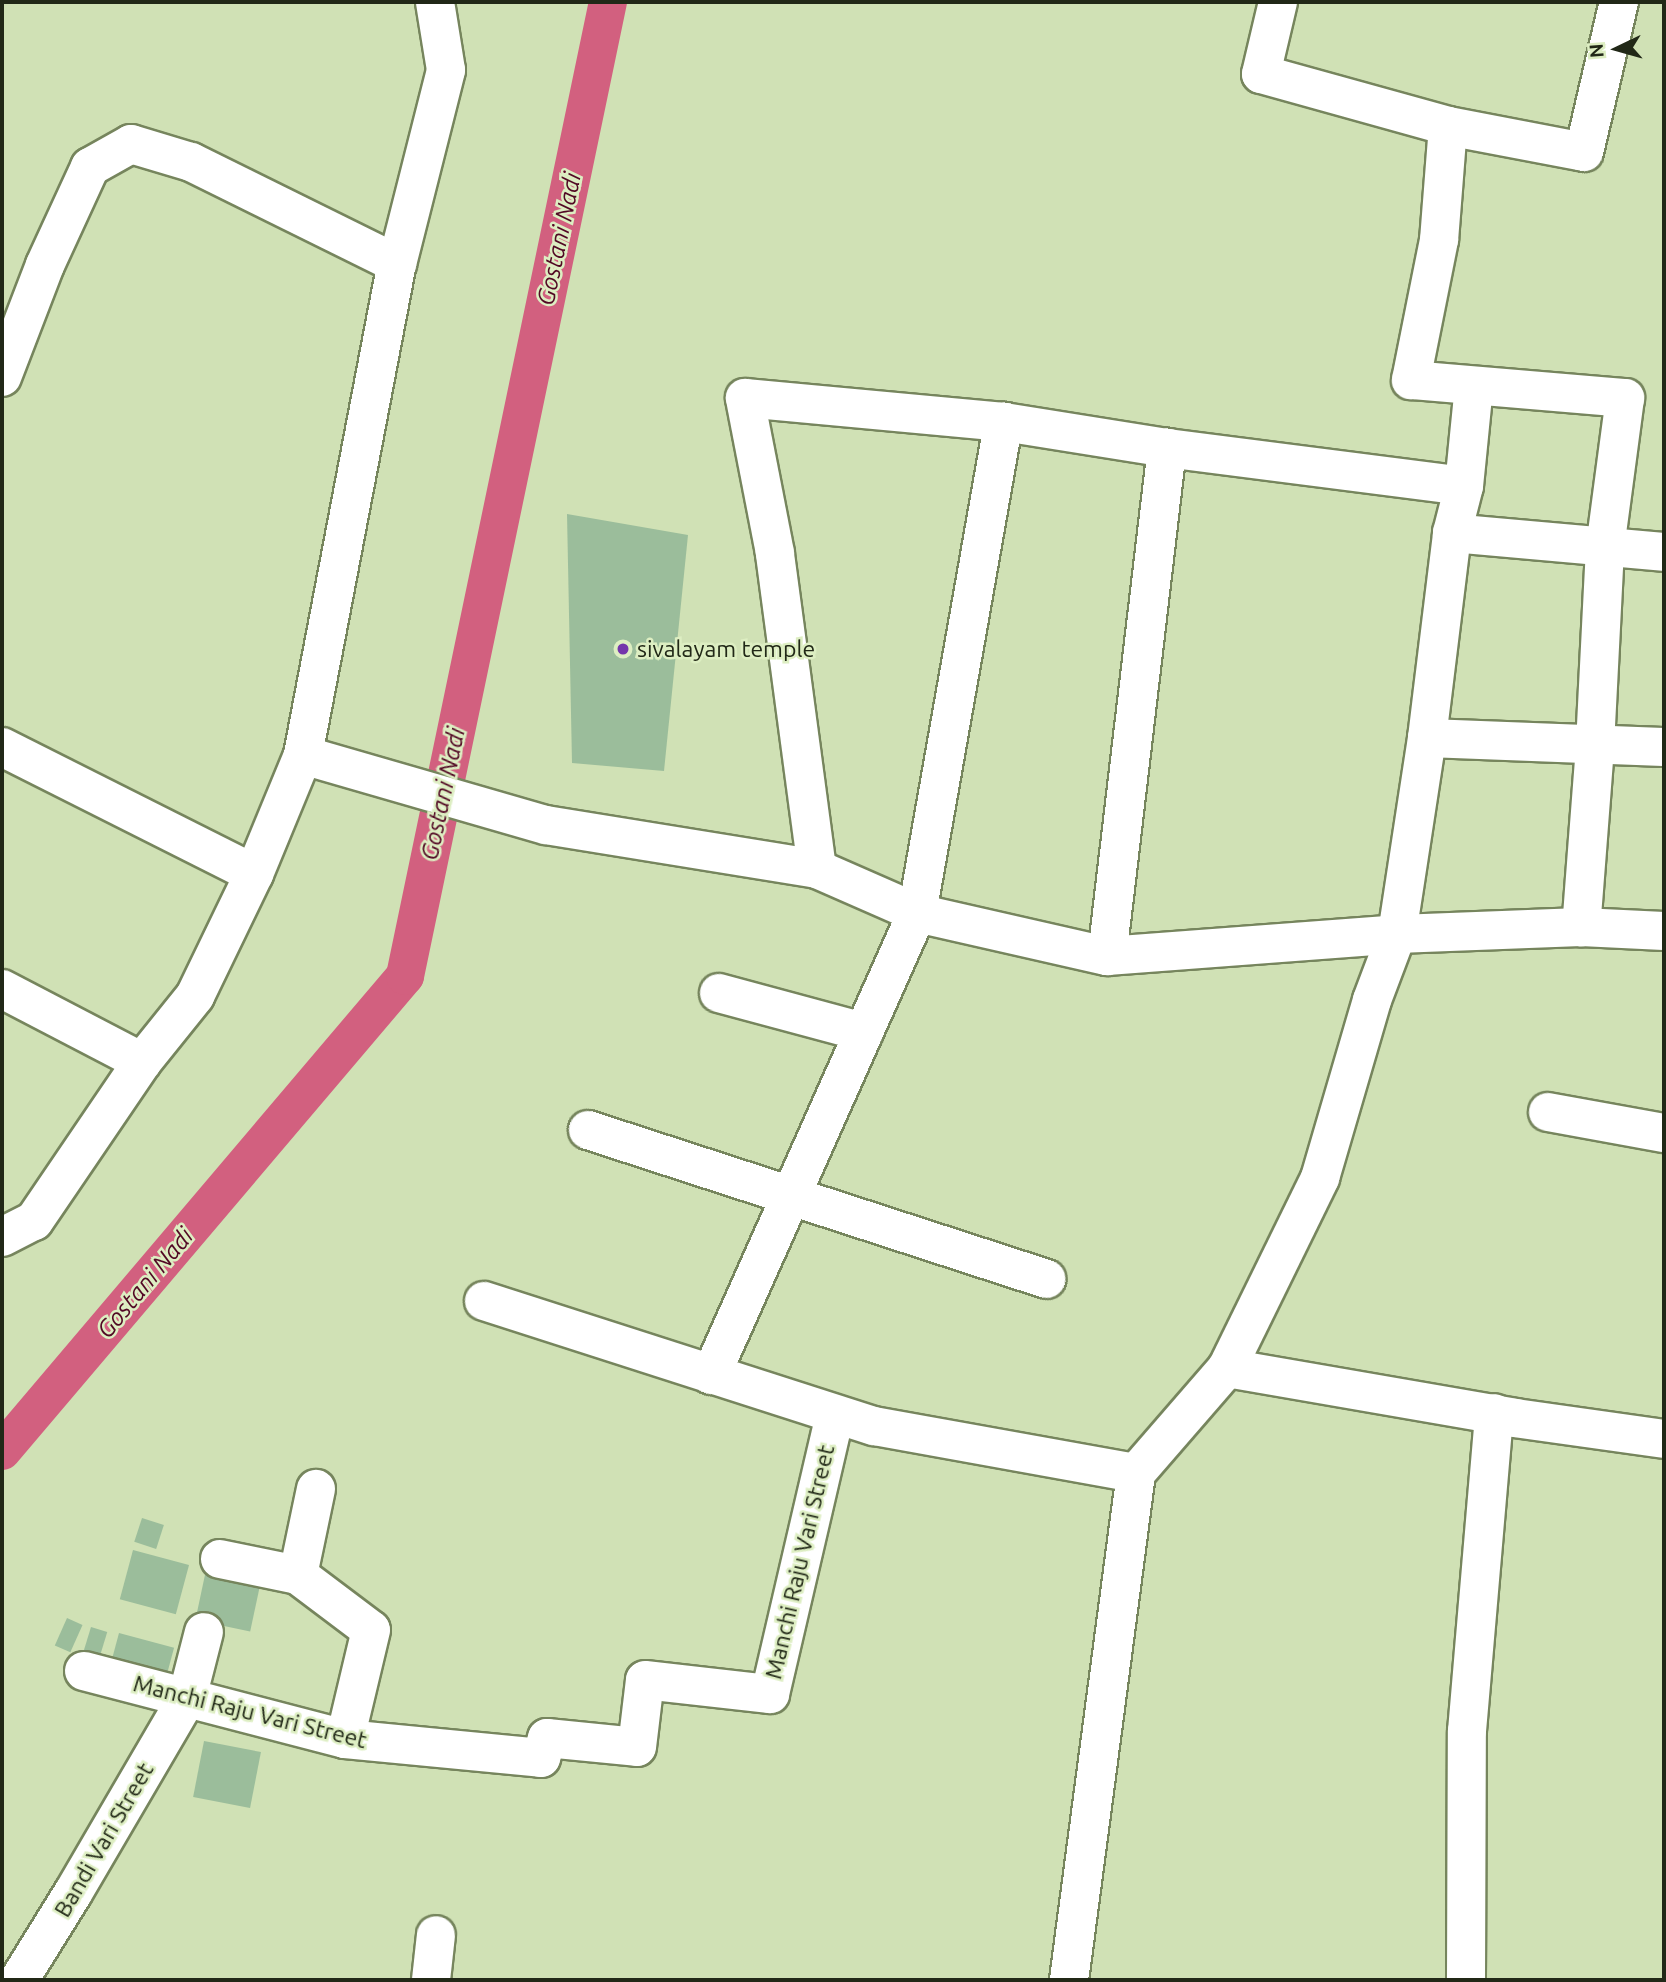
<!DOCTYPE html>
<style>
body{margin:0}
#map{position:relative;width:1666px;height:1982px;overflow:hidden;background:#d0e1b5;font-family:Ubuntu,sans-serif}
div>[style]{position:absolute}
.canal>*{height:38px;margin:-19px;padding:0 19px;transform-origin:19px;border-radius:19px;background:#d2607f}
.building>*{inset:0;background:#9bbd9b;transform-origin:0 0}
.roads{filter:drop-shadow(2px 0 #76855d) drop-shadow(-2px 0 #76855d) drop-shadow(0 2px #76855d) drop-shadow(0 -2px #76855d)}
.minor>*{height:38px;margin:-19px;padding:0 19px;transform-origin:19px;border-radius:19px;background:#fff}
.dots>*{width:19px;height:19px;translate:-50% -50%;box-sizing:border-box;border:4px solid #ddeec2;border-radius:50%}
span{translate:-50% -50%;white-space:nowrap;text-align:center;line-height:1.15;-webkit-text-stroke:5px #ddeec2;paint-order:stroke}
.poi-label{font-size:23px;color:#212817}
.left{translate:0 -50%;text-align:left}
.street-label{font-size:23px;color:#212817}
.water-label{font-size:24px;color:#520824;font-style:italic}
.frame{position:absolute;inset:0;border:4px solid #212817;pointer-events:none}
.north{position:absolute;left:1582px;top:14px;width:70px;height:70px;-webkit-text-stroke:5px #ddeec2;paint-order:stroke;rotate:265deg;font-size:19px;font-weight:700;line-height:28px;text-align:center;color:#212817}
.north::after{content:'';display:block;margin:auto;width:24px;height:32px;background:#212817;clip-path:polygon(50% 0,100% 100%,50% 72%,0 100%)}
</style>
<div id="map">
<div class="canal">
<i style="left:2px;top:1451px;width:623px;rotate:-49.69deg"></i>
<i style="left:405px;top:976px;width:995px;rotate:-78.23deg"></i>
</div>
<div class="building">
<i style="clip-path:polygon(567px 514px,688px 535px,664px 771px,572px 763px)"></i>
<i style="left:142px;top:1518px;width:23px;height:25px;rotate:18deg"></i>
<i style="left:133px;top:1550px;width:58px;height:51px;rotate:15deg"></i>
<i style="left:206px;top:1570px;width:56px;height:51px;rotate:12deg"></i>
<i style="left:67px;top:1618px;width:17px;height:30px;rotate:24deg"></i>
<i style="left:91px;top:1627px;width:17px;height:30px;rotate:17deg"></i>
<i style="left:119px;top:1633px;width:57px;height:35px;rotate:15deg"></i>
<i style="left:204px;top:1741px;width:58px;height:57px;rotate:11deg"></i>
</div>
<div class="roads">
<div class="minor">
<i style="left:1278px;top:2px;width:74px;rotate:103.3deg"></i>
<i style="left:1261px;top:74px;width:194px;rotate:15.5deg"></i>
<i style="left:1448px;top:126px;width:138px;rotate:10.8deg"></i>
<i style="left:1584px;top:152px;width:154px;rotate:-76.9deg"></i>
<i style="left:1448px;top:126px;width:114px;rotate:94.5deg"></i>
<i style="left:1439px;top:240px;width:143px;rotate:101.3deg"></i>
<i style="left:1411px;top:380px;width:215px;rotate:4.8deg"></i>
<i style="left:1625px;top:398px;width:151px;rotate:97.6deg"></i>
<i style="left:1605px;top:548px;width:199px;rotate:92.9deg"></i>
<i style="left:1595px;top:747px;width:181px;rotate:94.4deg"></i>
<i style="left:2px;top:377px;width:120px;rotate:-69deg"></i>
<i style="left:45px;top:265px;width:108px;rotate:-65.3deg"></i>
<i style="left:90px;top:167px;width:47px;rotate:-29.3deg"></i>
<i style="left:131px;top:144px;width:63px;rotate:16.7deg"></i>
<i style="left:191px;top:162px;width:230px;rotate:26.3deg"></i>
<i style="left:1452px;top:533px;width:213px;rotate:5.1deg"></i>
<i style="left:1427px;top:738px;width:237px;rotate:2.2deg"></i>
<i style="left:2px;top:747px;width:282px;rotate:26.7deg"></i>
<i style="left:303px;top:755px;width:253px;rotate:16.1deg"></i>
<i style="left:546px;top:825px;width:275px;rotate:9.2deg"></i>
<i style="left:817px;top:869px;width:109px;rotate:23.7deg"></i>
<i style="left:917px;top:913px;width:195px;rotate:12.8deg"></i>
<i style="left:1107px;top:956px;width:291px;rotate:-4.3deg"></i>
<i style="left:1397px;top:934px;width:184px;rotate:-2.2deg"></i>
<i style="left:1581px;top:927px;width:83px;rotate:2.8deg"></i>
<i style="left:817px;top:869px;width:319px;rotate:-97.6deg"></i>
<i style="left:775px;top:553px;width:158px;rotate:-101deg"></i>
<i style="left:745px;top:398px;width:260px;rotate:5.3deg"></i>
<i style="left:1004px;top:422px;width:165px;rotate:9.1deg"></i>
<i style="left:1167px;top:448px;width:299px;rotate:7.3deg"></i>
<i style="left:1107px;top:956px;width:512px;rotate:-83.26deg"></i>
<i style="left:2px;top:989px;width:158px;rotate:27.5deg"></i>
<i style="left:719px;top:993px;width:150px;rotate:15.1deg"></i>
<i style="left:1548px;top:1112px;width:118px;rotate:10.3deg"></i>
<i style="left:588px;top:1130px;width:482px;rotate:18deg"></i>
<i style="left:2px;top:1237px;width:36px;rotate:-27deg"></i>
<i style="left:34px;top:1221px;width:192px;rotate:-55.8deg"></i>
<i style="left:142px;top:1062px;width:85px;rotate:-51.2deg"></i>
<i style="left:195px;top:996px;width:136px;rotate:-64.2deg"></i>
<i style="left:254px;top:874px;width:129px;rotate:-67.6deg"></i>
<i style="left:303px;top:755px;width:500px;rotate:-79.2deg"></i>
<i style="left:397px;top:264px;width:200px;rotate:-75.8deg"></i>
<i style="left:446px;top:70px;width:69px;rotate:-99.2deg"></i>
<i style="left:484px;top:1301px;width:410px;rotate:17.8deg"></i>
<i style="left:874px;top:1426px;width:266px;rotate:10.2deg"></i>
<i style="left:1227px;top:1368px;width:292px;rotate:9.8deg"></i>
<i style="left:1515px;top:1418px;width:150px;rotate:8deg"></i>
<i style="left:711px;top:1375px;width:506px;rotate:-65.97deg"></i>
<i style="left:917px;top:913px;width:499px;rotate:-80deg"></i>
<i style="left:220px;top:1559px;width:80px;rotate:11.6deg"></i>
<i style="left:298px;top:1575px;width:91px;rotate:37deg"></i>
<i style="left:371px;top:1630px;width:112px;rotate:103.4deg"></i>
<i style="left:298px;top:1575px;width:88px;rotate:-78.2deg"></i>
<i style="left:84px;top:1671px;width:270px;rotate:14.6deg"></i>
<i style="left:345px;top:1739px;width:197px;rotate:5.5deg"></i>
<i style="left:541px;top:1758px;width:21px;rotate:-73deg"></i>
<i style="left:547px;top:1738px;width:90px;rotate:5.7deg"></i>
<i style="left:637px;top:1747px;width:67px;rotate:-83.2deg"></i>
<i style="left:645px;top:1680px;width:126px;rotate:6.4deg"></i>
<i style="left:770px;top:1694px;width:286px;rotate:-76.9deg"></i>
<i style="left:19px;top:1980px;width:102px;rotate:-58.2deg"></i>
<i style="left:73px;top:1893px;width:226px;rotate:-59.7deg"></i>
<i style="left:187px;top:1698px;width:68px;rotate:-75.6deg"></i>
<i style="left:431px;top:1980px;width:45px;rotate:-83.7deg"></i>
<i style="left:1069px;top:1980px;width:511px;rotate:-82.47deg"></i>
<i style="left:1136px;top:1473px;width:139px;rotate:-49.1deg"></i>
<i style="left:1227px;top:1368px;width:212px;rotate:-63.9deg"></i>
<i style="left:1320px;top:1178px;width:185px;rotate:-73.7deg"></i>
<i style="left:1372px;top:1000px;width:71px;rotate:-69.3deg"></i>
<i style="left:1397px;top:934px;width:198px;rotate:-81.3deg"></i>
<i style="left:1427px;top:738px;width:207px;rotate:-83deg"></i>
<i style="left:1452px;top:533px;width:49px;rotate:-75.7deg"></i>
<i style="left:1464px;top:486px;width:100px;rotate:-84.3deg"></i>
<i style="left:1466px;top:1980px;width:249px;rotate:-89.8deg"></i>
<i style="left:1467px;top:1731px;width:319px;rotate:-85.1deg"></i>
</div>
</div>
<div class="dots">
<i style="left:623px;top:649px;background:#7436ab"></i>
</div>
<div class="poi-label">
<span class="left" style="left:637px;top:649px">sivalayam temple</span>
</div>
<div class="street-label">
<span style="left:800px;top:1562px;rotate:-77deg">Manchi Raju Vari Street</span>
<span style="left:250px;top:1712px;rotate:14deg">Manchi Raju Vari Street</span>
<span style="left:104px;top:1840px;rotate:-60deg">Bandi Vari Street</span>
</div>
<div class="water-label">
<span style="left:559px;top:239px;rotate:-78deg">Gostani Nadi</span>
<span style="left:443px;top:794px;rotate:-78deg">Gostani Nadi</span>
<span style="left:145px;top:1283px;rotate:-50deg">Gostani Nadi</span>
</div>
<div class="frame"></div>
<div class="north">N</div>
</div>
